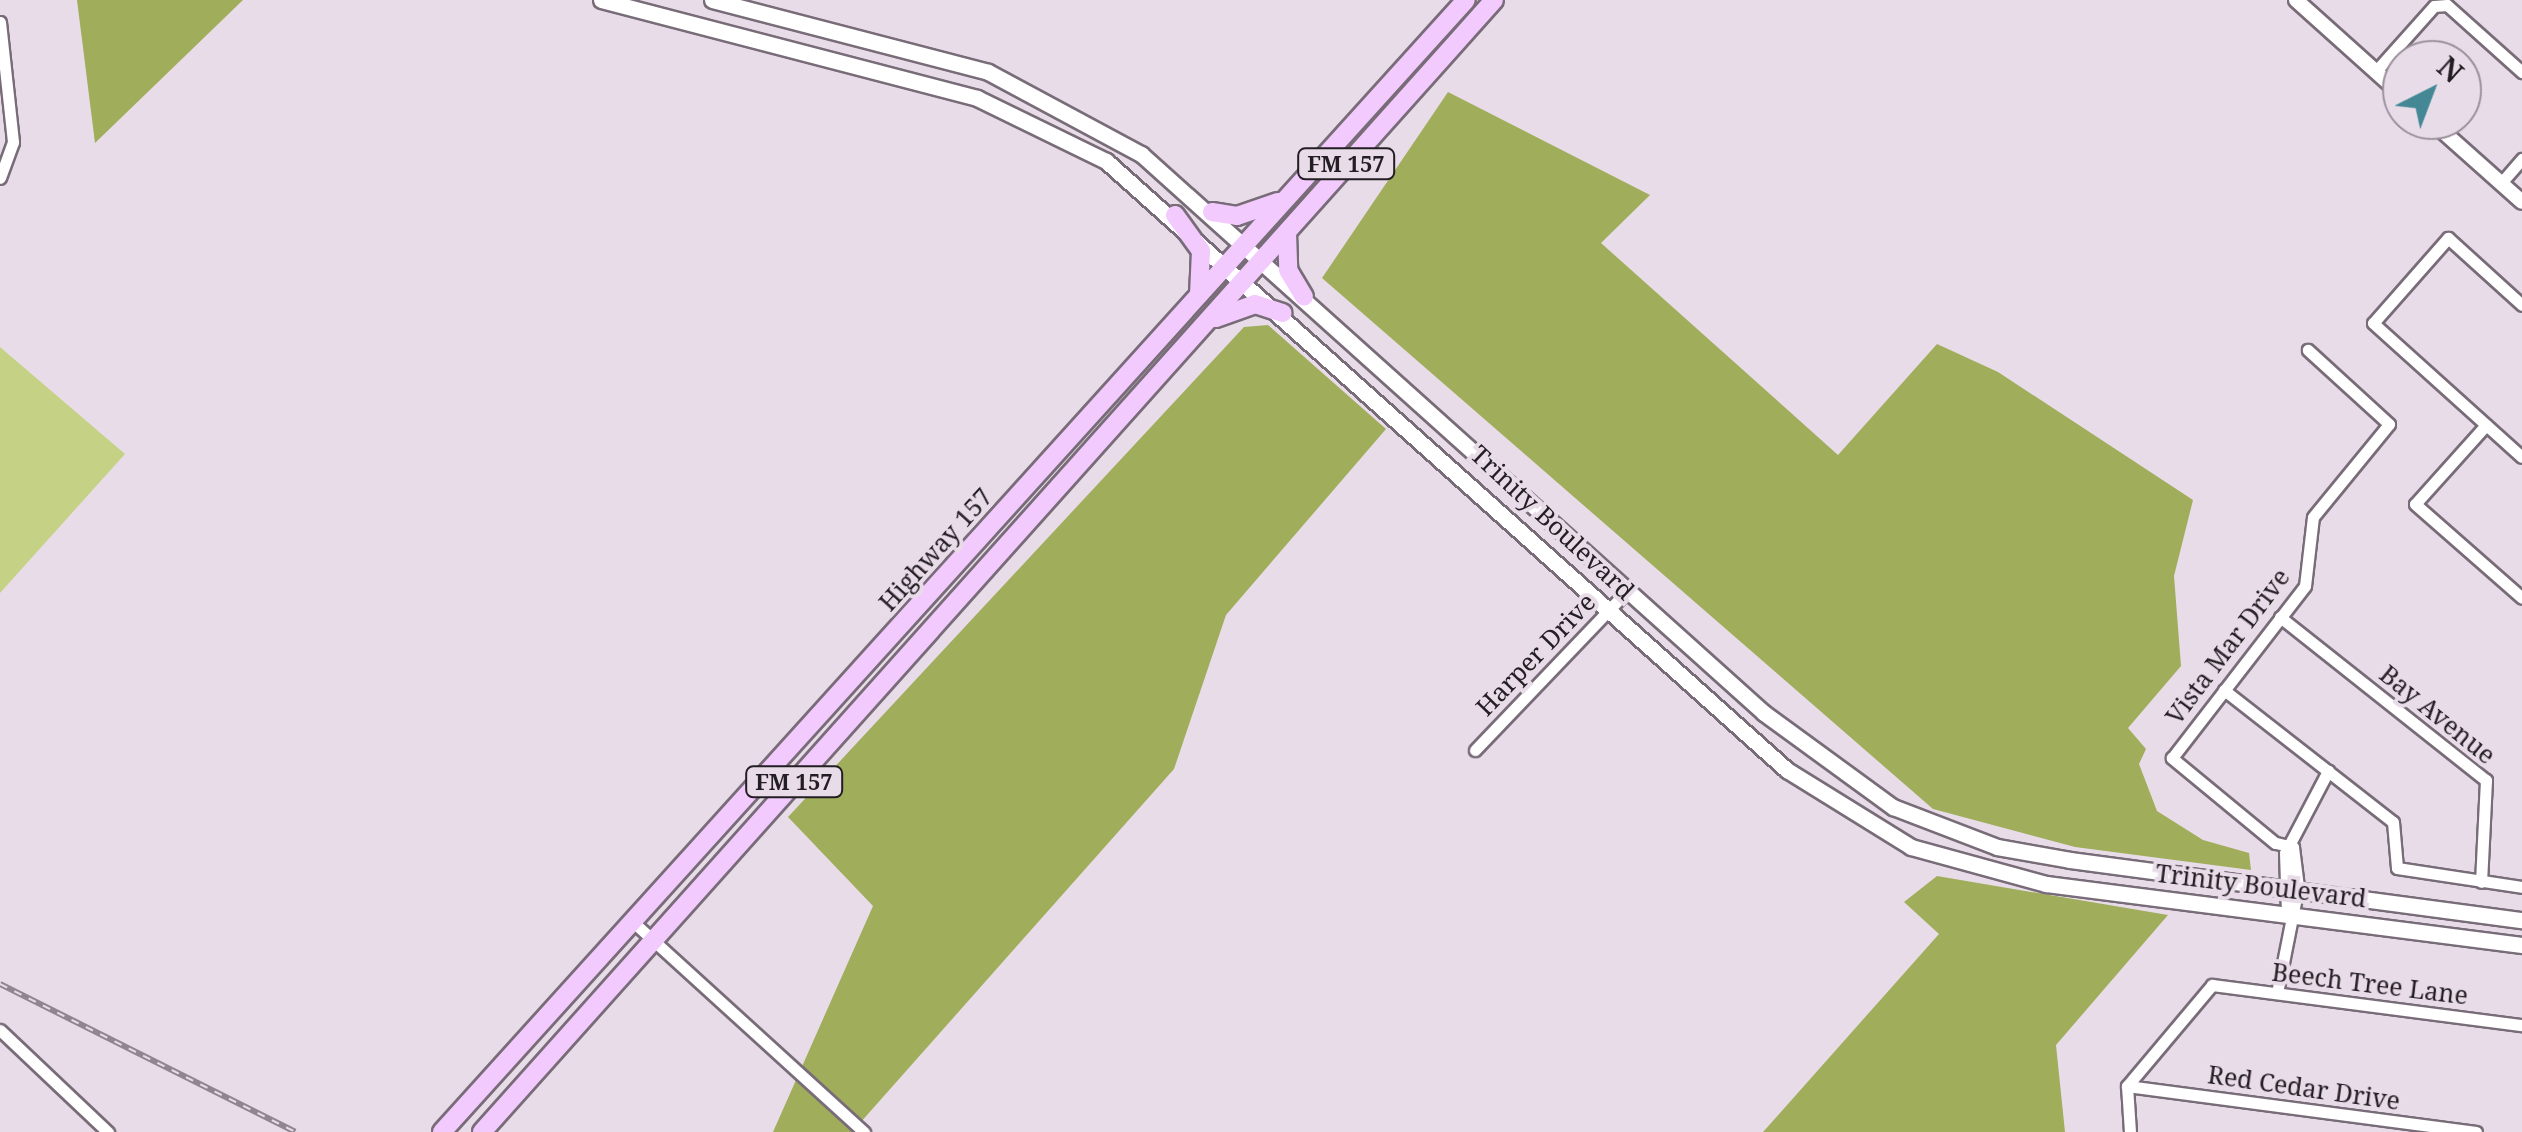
<!DOCTYPE html>
<style>
body{margin:0}
#map{position:relative;width:2522px;height:1132px;overflow:hidden;background:#e9dce9;font-family:"Noto Serif",serif}
div>[style]{position:absolute}
.green>*{inset:0;background:#c5d285}
.forest>*{inset:0;background:#a0ad5a}
.roads{filter:drop-shadow(2px 0 #786c78) drop-shadow(-2px 0 #786c78) drop-shadow(0 2px #786c78) drop-shadow(0 -2px #786c78)}
.minor>*{height:11px;margin:-5.5px;padding:0 5.5px;transform-origin:5.5px;border-radius:5.5px;background:#fff}
.tertiary>*{height:14px;margin:-7px;padding:0 7px;transform-origin:7px;border-radius:7px;background:#fff}
.secondary>*{height:15px;margin:-7.5px;padding:0 7.5px;transform-origin:7.5px;border-radius:7.5px;background:#fff}
.primary>*{height:18px;margin:-9px;padding:0 9px;transform-origin:9px;border-radius:9px;background:#f2cafd}
.rail>*{height:6px;margin-top:-3px;transform-origin:0;background:repeating-linear-gradient(90deg,#e9dce9 0 8px,#8f868f 0 16px);box-sizing:border-box;border-block:2px solid #8f868f}
span{translate:-50% -50%;white-space:nowrap;text-align:center;line-height:1.15;-webkit-text-stroke:8px #e9dce9;paint-order:stroke}
.shield-label span{padding:2px 8px;background:#e9dce9;border:2px solid;border-radius:8px;-webkit-text-stroke-width:0}
.shield-label{font-size:22px;color:#231e23;font-weight:700}
.street-label{font-size:25px;color:#231e23}
.north{position:absolute;left:2382px;top:40px;width:100px;height:100px;box-sizing:border-box;background:#e9dce9;border:2px solid #9a909a;border-radius:50%;rotate:42deg;font-size:28px;font-weight:700;line-height:40px;text-align:center;color:#231e23}
.north::after{content:'';display:block;margin:auto;width:35px;height:45px;background:#448895;clip-path:polygon(50% 0,100% 100%,50% 72%,0 100%)}
</style>
<div id="map">
<div class="green">
<i style="clip-path:polygon(0 347px,125px 454px,0 593px)"></i>
</div>
<div class="forest">
<i style="clip-path:polygon(77px 0,243px 0,95px 143px)"></i>
<i style="clip-path:polygon(1448px 92px,1650px 195px,1601px 243px,1838px 455px,1937px 344px,1998px 372px,2193px 500px,2174px 576px,2181px 666px,2128px 728px,2146px 749px,2139px 764px,2157px 811px,2203px 840px,2249px 853px,2251px 870px,2075px 847px,1933px 809px,1322px 278px)"></i>
<i style="clip-path:polygon(1268px 325px,1386px 429px,1226px 615px,1174px 769px,852px 1132px,773px 1132px,873px 906px,788px 817px,1244px 327px)"></i>
<i style="clip-path:polygon(1937px 876px,2168px 915px,2056px 1045px,2065px 1132px,1763px 1132px,1939px 934px,1904px 902px)"></i>
</div>
<div class="roads">
<div class="minor">
<i style="left:0;top:22px;width:121px;rotate:83.8deg"></i>
<i style="left:13px;top:142px;width:38px;rotate:110deg"></i>
<i style="left:2376px;top:71px;width:87px;rotate:-48.3deg"></i>
<i style="left:2434px;top:6px;width:13px;rotate:-4deg"></i>
<i style="left:2447px;top:5px;width:101px;rotate:41.8deg"></i>
<i style="left:2501px;top:183px;width:32px;rotate:-49deg"></i>
<i style="left:2522px;top:305px;width:100px;rotate:-137.8deg"></i>
<i style="left:2448px;top:238px;width:113px;rotate:131.4deg"></i>
<i style="left:2373px;top:323px;width:200px;rotate:42deg"></i>
<i style="left:2486px;top:425px;width:106px;rotate:131.9deg"></i>
<i style="left:2415px;top:504px;width:142px;rotate:41.3deg"></i>
<i style="left:2280px;top:617px;width:263px;rotate:38.4deg"></i>
<i style="left:2486px;top:780px;width:102px;rotate:92.8deg"></i>
<i style="left:2224px;top:690px;width:214px;rotate:38deg"></i>
<i style="left:2393px;top:822px;width:46px;rotate:85deg"></i>
<i style="left:2397px;top:868px;width:126px;rotate:8.6deg"></i>
<i style="left:1475px;top:750px;width:221px;rotate:-46.3deg"></i>
<i style="left:2293px;top:847px;width:18px;rotate:-167deg"></i>
<i style="left:2275px;top:843px;width:134px;rotate:-140.5deg"></i>
<i style="left:2172px;top:758px;width:217px;rotate:-52.3deg"></i>
<i style="left:2305px;top:586px;width:69px;rotate:-83.4deg"></i>
<i style="left:2313px;top:517px;width:120px;rotate:-50.7deg"></i>
<i style="left:2389px;top:424px;width:110px;rotate:-137.6deg"></i>
<i style="left:2287px;top:913px;width:60px;rotate:-91.9deg"></i>
<i style="left:2285px;top:853px;width:93px;rotate:-62.3deg"></i>
<i style="left:632px;top:921px;width:314px;rotate:42.3deg"></i>
<i style="left:2277px;top:993px;width:108px;rotate:-78.8deg"></i>
<i style="left:2298px;top:887px;width:40px;rotate:-97.1deg"></i>
<i style="left:0;top:1030px;width:149px;rotate:43.4deg"></i>
<i style="left:2127px;top:1086px;width:352px;rotate:7.5deg"></i>
<i style="left:2130px;top:1132px;width:46px;rotate:-93.7deg"></i>
<i style="left:2127px;top:1086px;width:132px;rotate:-49.9deg"></i>
<i style="left:2212px;top:985px;width:313px;rotate:7.4deg"></i>
</div>
<div class="tertiary">
<i style="left:2296px;top:0;width:142px;rotate:41.9deg"></i>
<i style="left:2430px;top:120px;width:123px;rotate:41.7deg"></i>
</div>
<div class="secondary">
<i style="left:601px;top:0;width:389px;rotate:14.6deg"></i>
<i style="left:977px;top:98px;width:144px;rotate:26deg"></i>
<i style="left:1106px;top:161px;width:914px;rotate:41.81deg"></i>
<i style="left:1787px;top:770px;width:146px;rotate:31.8deg"></i>
<i style="left:1911px;top:847px;width:140px;rotate:15.3deg"></i>
<i style="left:2046px;top:884px;width:480px;rotate:7.3deg"></i>
<i style="left:712px;top:0;width:285px;rotate:14.6deg"></i>
<i style="left:988px;top:72px;width:174px;rotate:28.2deg"></i>
<i style="left:1141px;top:154px;width:837px;rotate:41.9deg"></i>
<i style="left:1764px;top:713px;width:160px;rotate:36.1deg"></i>
<i style="left:1893px;top:807px;width:111px;rotate:21deg"></i>
<i style="left:1997px;top:847px;width:74px;rotate:10.1deg"></i>
<i style="left:2070px;top:860px;width:456px;rotate:7.6deg"></i>
</div>
<div class="primary">
<i style="left:1212px;top:212px;width:25px;rotate:9deg"></i>
<i style="left:1237px;top:216px;width:43px;rotate:-18.9deg"></i>
<i style="left:1175px;top:215px;width:44px;rotate:54.2deg"></i>
<i style="left:1201px;top:251px;width:44px;rotate:92.6deg"></i>
<i style="left:1287px;top:233px;width:37px;rotate:88deg"></i>
<i style="left:1288px;top:270px;width:31px;rotate:59deg"></i>
<i style="left:1216px;top:318px;width:41px;rotate:-19.7deg"></i>
<i style="left:1255px;top:304px;width:29px;rotate:18deg"></i>
<i style="left:442px;top:1132px;width:1526px;rotate:-47.87deg"></i>
<i style="left:482px;top:1132px;width:1518px;rotate:-48.2deg"></i>
</div>
</div>
<div class="rail">
<i style="left:0;top:984px;width:330px;rotate:26.6deg"></i>
</div>
<div class="shield-label">
<span style="left:1346px;top:164px">FM 157</span>
<span style="left:794px;top:782px">FM 157</span>
</div>
<div class="street-label">
<span style="left:1553px;top:522px;rotate:43deg">Trinity Boulevard</span>
<span style="left:935px;top:549px;rotate:-48deg">Highway 157</span>
<span style="left:2227px;top:646px;rotate:-53deg">Vista Mar Drive</span>
<span style="left:1535px;top:654px;rotate:-46deg">Harper Drive</span>
<span style="left:2438px;top:714px;rotate:39deg">Bay Avenue</span>
<span style="left:2261px;top:885px;rotate:7deg">Trinity Boulevard</span>
<span style="left:2370px;top:983px;rotate:7deg">Beech Tree Lane</span>
<span style="left:2304px;top:1087px;rotate:8deg">Red Cedar Drive</span>
</div>
<div class="north">N</div>
</div>
